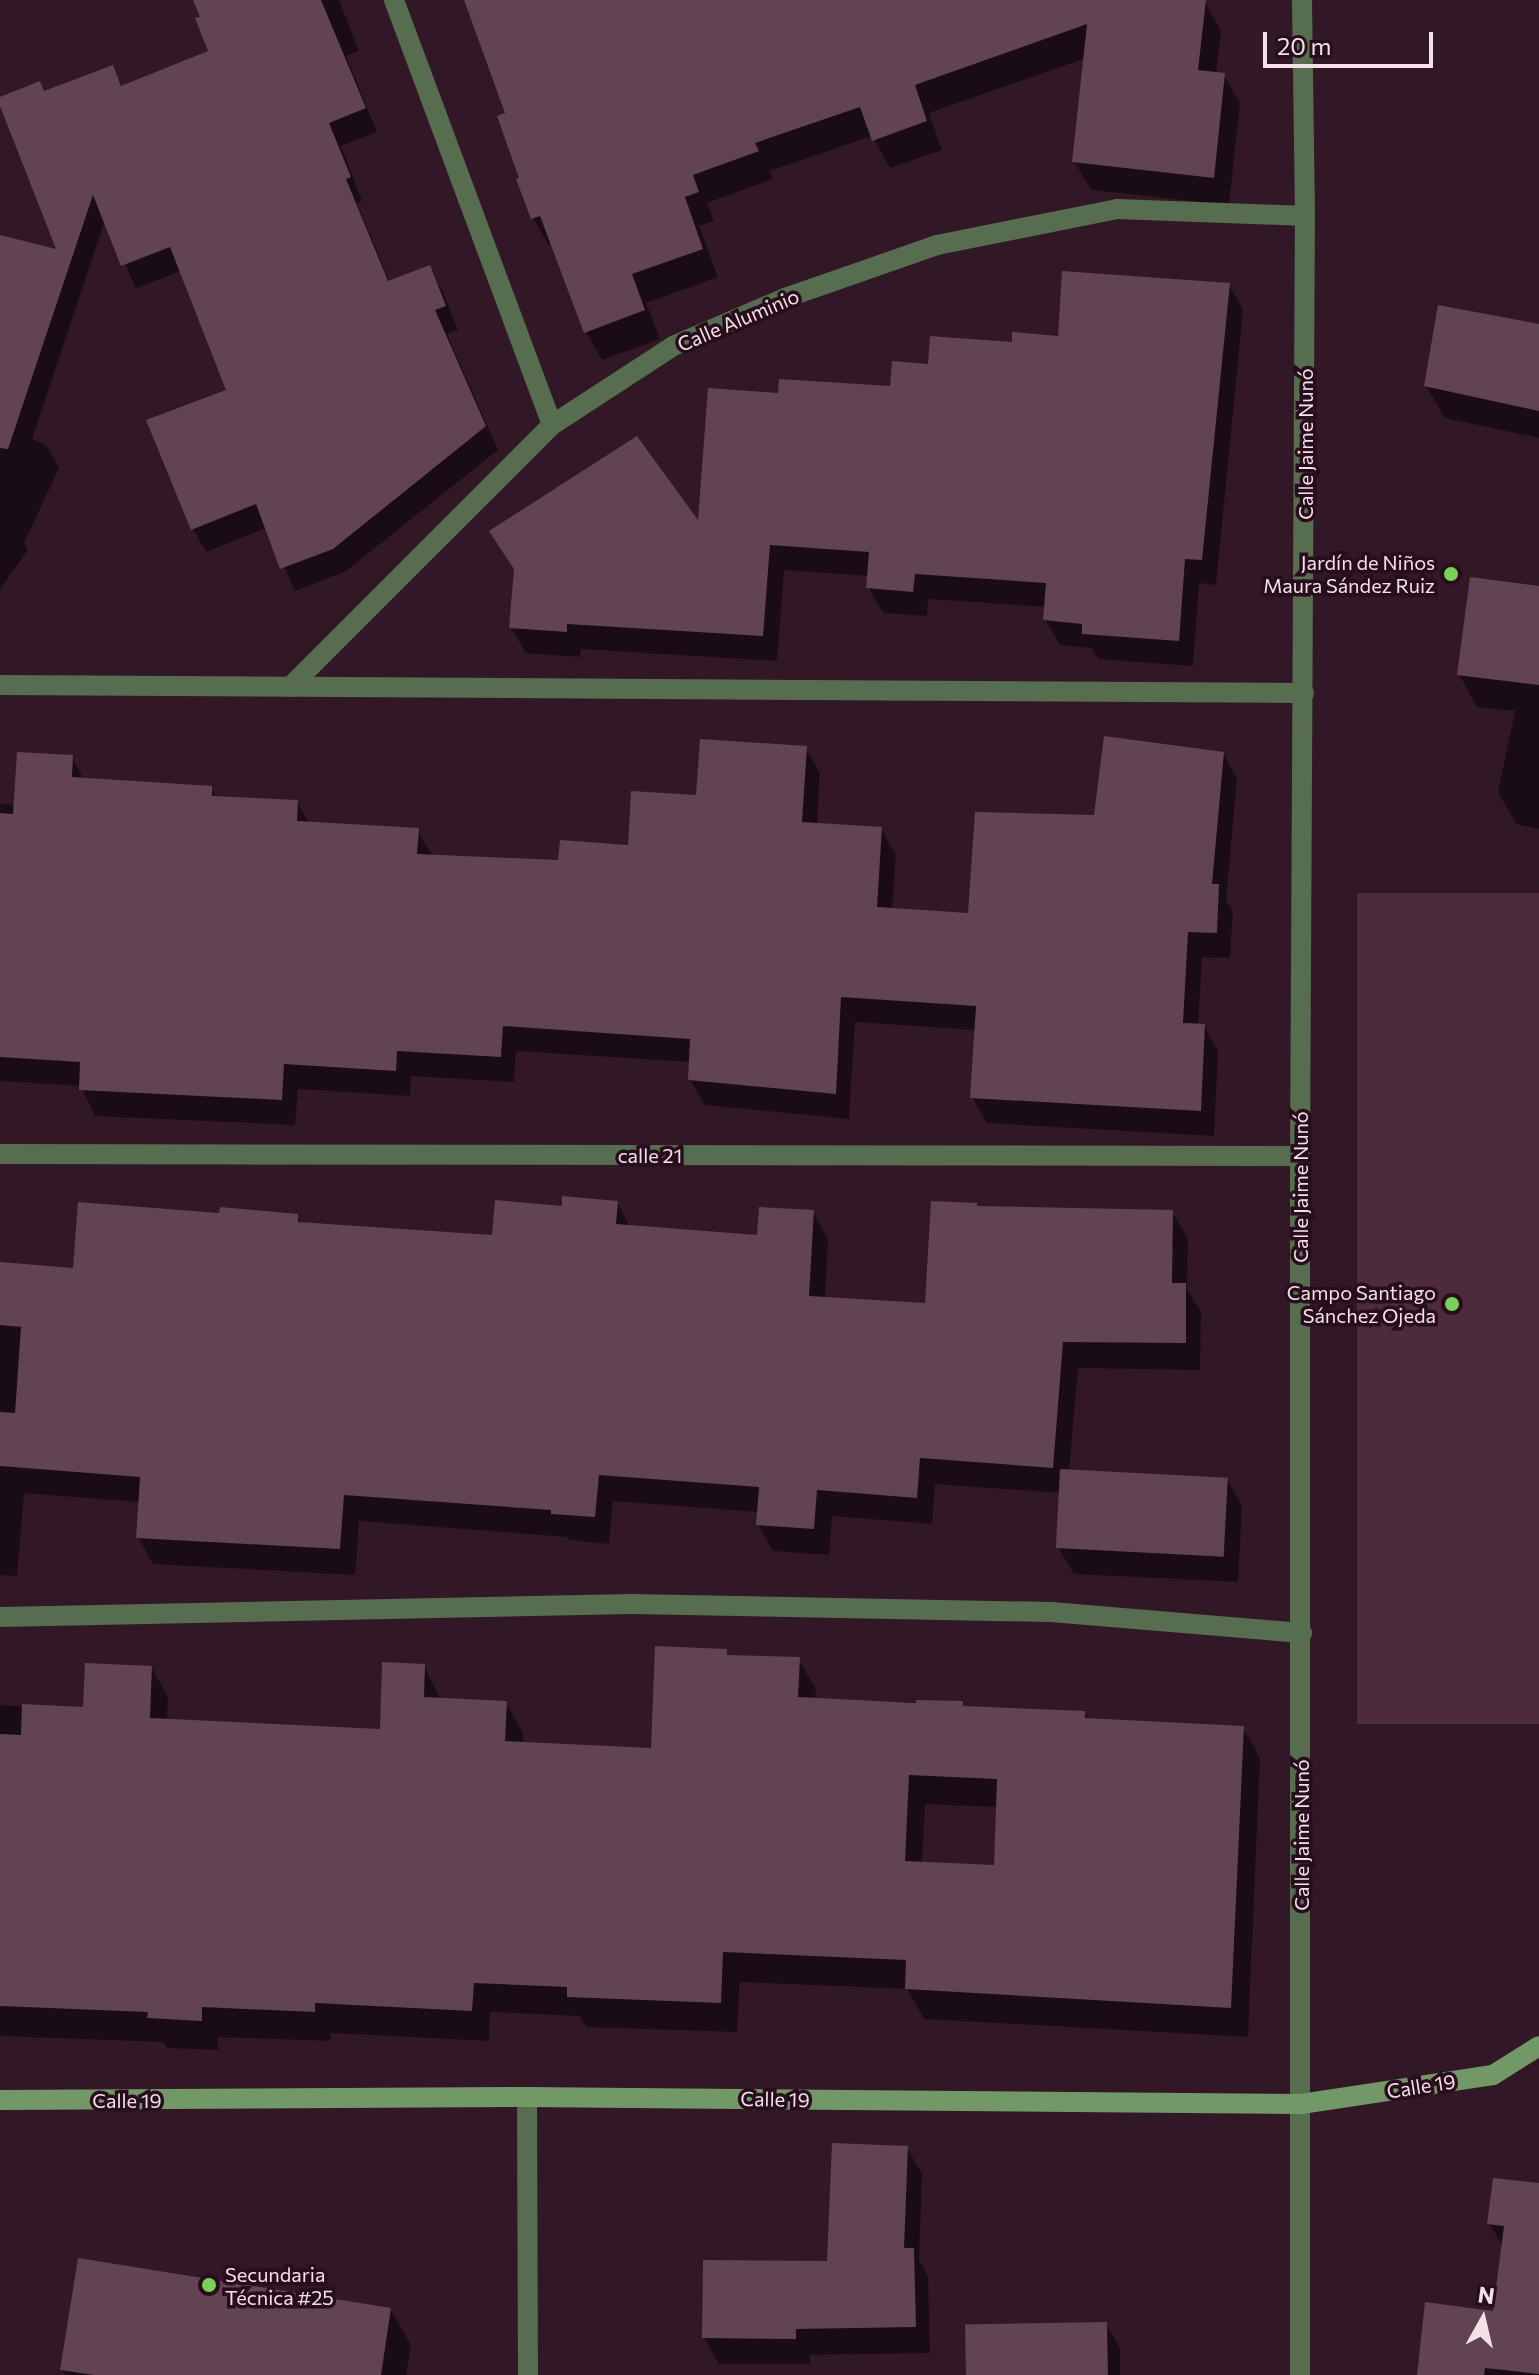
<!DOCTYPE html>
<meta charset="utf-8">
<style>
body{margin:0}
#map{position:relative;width:1539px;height:2375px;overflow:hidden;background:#321826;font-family:Commissioner,sans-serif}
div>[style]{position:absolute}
.green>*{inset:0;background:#4d2b3d;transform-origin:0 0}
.shadow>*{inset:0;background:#0007}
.building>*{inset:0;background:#614352;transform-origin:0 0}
.lane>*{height:20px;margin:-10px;padding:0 10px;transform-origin:10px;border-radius:10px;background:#566d4f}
.street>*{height:20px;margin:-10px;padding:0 10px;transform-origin:10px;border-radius:10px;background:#566d4f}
.secondary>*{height:20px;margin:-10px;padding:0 10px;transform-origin:10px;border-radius:10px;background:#739868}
.dots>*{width:22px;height:22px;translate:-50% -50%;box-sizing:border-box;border:4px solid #280e1c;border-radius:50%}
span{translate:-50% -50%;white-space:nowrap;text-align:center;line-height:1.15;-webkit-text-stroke:7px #280e1c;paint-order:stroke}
.street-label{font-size:20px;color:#f3e0e9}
.poi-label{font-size:20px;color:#f3e0e9}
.right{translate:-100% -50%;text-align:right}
.left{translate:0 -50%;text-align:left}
.north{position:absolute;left:1443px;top:2279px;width:80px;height:80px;-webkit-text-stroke:6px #280e1c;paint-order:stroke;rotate:8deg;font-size:22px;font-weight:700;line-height:32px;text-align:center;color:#f3e0e9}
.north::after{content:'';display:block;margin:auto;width:28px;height:36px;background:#f3e0e9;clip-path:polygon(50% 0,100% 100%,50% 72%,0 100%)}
.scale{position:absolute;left:1263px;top:32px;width:170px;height:36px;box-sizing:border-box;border:4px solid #f3e0e9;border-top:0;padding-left:10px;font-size:24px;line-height:28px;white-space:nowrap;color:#f3e0e9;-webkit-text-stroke:6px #280e1c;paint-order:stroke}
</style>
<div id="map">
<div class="green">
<i style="left:1357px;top:893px;width:182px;height:831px"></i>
</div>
<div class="shadow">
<i style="clip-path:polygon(195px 0,339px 0,359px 51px,346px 56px,377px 132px,341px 146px,362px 201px,357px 203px,390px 283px,429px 267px,442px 290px,458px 330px,447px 334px,498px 450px,346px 571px,295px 591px,266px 528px,206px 552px,193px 529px,229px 391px,181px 271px,136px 288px,105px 220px,32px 439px,46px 445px,59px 468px,24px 543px,28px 550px,0 589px,0 254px,60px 252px,112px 67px,123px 88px,211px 53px)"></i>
<i style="clip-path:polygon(467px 0,1205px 2px,1221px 31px,1216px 74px,1224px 75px,1240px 103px,1229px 205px,1091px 190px,1074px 161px,1086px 58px,929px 113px,942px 150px,890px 168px,872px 136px,770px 171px,773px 179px,707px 203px,714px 221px,699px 226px,718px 277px,646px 303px,660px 339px,602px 360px,586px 332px,553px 245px,549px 246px,533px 218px,507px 114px)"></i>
<i style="clip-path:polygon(1229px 285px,1243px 310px,1216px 585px,1199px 583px,1193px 666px,1098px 659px,1092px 648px,1060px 645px,1045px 620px,1046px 607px,928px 599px,927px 616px,883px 613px,868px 587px,869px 576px,784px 570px,777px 661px,581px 649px,580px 657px,526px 653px,511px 628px,700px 526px,780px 395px,892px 388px,930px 366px,1013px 344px,1060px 338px)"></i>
<i style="clip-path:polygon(1539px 326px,1539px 438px,1445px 418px,1426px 386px)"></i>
<i style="clip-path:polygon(1539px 588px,1539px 829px,1516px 824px,1498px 792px,1515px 711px,1477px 707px,1459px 674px)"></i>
<i style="clip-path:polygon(805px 748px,820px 773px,817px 825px,881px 829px,896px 855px,892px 910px,970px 915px,1096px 817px,1223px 753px,1237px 779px,1226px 900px,1233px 912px,1230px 958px,1202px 957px,1198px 1026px,1204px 1026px,1218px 1051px,1214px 1136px,987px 1123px,972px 1097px,976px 1030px,855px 1022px,849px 1119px,705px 1105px,690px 1079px,691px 1062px,516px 1051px,514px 1082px,411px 1076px,410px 1096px,298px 1089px,295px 1125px,95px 1116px,81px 1086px,0 1081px,0 804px,16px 805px,72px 757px,84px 780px,211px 788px,216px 798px,297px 802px,309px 823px,417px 830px,433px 856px,560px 862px,629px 847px,698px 797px)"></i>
<i style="clip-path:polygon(617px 1202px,631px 1228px,759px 1237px,813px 1212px,828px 1239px,825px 1299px,927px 1305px,978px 1208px,1172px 1212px,1188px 1239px,1187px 1289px,1201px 1312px,1200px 1370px,1078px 1368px,1069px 1472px,1227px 1480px,1242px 1506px,1238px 1582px,1074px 1574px,1058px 1547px,1061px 1493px,935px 1484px,932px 1524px,832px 1516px,829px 1555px,773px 1551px,758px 1524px,759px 1512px,613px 1501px,609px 1544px,569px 1540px,567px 1537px,359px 1521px,355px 1575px,153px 1564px,138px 1537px,140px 1502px,24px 1493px,17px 1576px,0 1575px,0 1264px,75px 1271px,221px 1215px,297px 1216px,302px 1225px,494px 1237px,564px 1208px)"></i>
<i style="clip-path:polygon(evenodd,726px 1651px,729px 1657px,798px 1659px,816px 1689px,815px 1700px,962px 1703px,965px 1708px,1084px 1713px,1089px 1720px,1243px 1728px,1260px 1758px,1248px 2037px,924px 2019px,907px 1989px,740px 1982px,737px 2032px,586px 2027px,580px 2016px,490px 2012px,489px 2041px,331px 2033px,331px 2041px,218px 2037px,218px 2050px,167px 2048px,163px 2042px,0 2036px,0 1705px,85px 1709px,151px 1667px,168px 1697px,167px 1721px,382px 1731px,424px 1666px,441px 1700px,506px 1703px,523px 1733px,523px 1744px,653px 1750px,726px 1651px,925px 1804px,998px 1807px,996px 1868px,922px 1864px,925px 1804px)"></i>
<i style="clip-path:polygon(907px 2148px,922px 2174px,919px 2260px,928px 2276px,930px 2353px,810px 2355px,810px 2364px,719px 2364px,704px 2337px,829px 2263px)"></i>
<i style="clip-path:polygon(1539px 2186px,1539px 2375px,1419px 2375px,1495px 2313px,1503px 2247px,1489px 2223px)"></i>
<i style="clip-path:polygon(390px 2309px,411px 2345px,406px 2375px,65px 2375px,62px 2369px)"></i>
<i style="clip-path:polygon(1106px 2324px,1120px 2348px,1120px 2375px,967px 2375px)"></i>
</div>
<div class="building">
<i style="clip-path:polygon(193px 0,321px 0,366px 108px,329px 123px,351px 177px,346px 179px,388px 281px,430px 265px,446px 306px,435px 310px,486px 426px,333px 549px,280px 569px,256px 504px,191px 530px,146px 420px,226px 390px,170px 247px,121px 266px,93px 195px,8px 449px,0 448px,0 235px,56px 249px,0 106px,0 97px,40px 81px,44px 91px,113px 65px,121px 86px,208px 51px,195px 18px,200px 17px)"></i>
<i style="clip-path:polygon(464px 0,1206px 0,1198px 70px,1225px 73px,1214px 178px,1072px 162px,1087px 24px,915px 85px,927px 121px,872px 141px,860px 107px,755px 143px,759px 151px,693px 175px,699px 192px,685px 197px,703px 249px,632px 274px,645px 310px,584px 333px,540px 216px,531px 219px,516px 179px,519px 178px,497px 116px,505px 113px)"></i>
<i style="clip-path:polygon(1062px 271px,1230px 283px,1202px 560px,1185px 559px,1179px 641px,1082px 634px,1082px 624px,1043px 620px,1046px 583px,915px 574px,913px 592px,866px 588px,869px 552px,770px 545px,763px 636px,567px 624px,567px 632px,509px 628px,514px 569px,489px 531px,637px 436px,698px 520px,708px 388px,778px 393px,779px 379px,890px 386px,892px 361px,928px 364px,930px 336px,1012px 342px,1012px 332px,1058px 336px)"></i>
<i style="clip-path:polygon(1438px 305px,1539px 324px,1539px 411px,1424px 386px)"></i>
<i style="clip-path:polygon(1470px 577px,1539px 586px,1539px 685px,1457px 675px)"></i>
<i style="clip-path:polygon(1104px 736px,1224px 752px,1212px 884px,1219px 884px,1217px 933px,1188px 932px,1183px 1023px,1205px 1024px,1201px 1111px,970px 1098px,976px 1006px,841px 997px,836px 1094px,688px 1080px,690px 1039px,503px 1026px,501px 1057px,397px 1051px,396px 1071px,284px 1064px,282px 1100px,79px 1090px,80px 1062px,0 1057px,0 813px,13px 814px,17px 752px,73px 755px,72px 777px,212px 786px,212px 796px,298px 800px,297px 821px,419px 828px,417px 854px,558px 860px,560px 840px,628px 845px,631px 791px,696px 795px,700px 739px,807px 746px,802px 822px,882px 827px,877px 907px,968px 913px,975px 812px,1094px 815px)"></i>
<i style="clip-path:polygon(562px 1196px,618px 1201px,616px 1224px,757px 1235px,759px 1207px,814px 1210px,809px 1296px,925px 1303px,931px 1201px,977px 1203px,977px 1206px,1173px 1210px,1172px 1283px,1186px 1283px,1186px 1343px,1063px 1342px,1053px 1468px,920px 1458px,917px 1498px,817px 1490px,814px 1529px,756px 1525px,759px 1487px,599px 1475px,595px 1517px,551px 1514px,551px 1510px,344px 1495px,340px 1549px,136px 1538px,140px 1477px,0 1466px,0 1412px,15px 1413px,21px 1327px,0 1325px,0 1262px,73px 1268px,78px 1202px,219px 1213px,220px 1207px,298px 1214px,298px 1222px,492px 1235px,495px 1200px,562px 1206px)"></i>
<i style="left:1060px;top:1469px;width:168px;height:79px;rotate:3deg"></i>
<i style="clip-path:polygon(evenodd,655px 1646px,727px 1649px,727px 1655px,800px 1657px,798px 1697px,916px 1703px,916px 1700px,963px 1701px,963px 1706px,1085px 1711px,1085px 1718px,1244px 1726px,1231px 2008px,905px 1989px,906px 1960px,723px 1952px,721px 2003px,567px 1997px,567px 1987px,474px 1983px,472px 2011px,315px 2003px,315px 2012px,202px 2007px,202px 2021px,147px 2018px,148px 2012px,0 2006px,0 1734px,21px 1735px,22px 1704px,83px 1707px,85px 1663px,152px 1666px,150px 1718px,380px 1729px,382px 1662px,425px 1664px,424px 1697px,507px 1701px,505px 1741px,651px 1748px,655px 1646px,909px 1775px,997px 1779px,994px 1865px,905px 1861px,909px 1775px)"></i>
<i style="clip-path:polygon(832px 2143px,908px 2146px,904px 2248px,914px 2248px,916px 2327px,796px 2329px,796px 2339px,702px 2338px,703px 2260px,827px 2261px)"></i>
<i style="clip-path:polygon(1493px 2178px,1539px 2183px,1539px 2374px,1485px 2368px,1484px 2375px,1417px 2375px,1425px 2302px,1493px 2311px,1504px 2226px,1487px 2224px)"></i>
<i style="clip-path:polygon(78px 2258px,391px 2308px,381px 2375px,94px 2375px,60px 2370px)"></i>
<i style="left:1107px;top:2322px;width:53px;height:142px;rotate:89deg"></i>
</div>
<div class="lane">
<i style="left:527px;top:2097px;width:278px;rotate:89.8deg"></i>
</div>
<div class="street">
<i style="left:394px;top:0;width:453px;rotate:69.6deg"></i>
<i style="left:0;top:685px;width:1304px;rotate:0.35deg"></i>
<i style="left:290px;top:687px;width:371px;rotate:-45deg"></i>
<i style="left:552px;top:425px;width:145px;rotate:-33.1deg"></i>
<i style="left:673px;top:346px;width:122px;rotate:-23.2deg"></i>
<i style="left:785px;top:298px;width:161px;rotate:-19.2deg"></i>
<i style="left:937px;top:245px;width:184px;rotate:-11.3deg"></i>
<i style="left:1117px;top:209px;width:188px;rotate:2.1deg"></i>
<i style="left:0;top:1154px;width:1300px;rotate:0.09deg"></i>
<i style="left:0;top:1617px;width:632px;rotate:-1.18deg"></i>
<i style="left:632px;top:1604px;width:419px;rotate:1.1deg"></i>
<i style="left:1051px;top:1612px;width:252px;rotate:4.8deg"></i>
<i style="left:1300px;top:2375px;width:1219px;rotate:-90deg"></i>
<i style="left:1300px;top:1156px;width:940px;rotate:-89.7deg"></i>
<i style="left:1305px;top:216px;width:216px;rotate:-90.8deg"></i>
</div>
<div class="secondary">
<i style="left:0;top:2100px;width:527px;rotate:-0.33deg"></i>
<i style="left:527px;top:2097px;width:774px;rotate:0.52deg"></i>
<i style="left:1301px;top:2104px;width:194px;rotate:-8.6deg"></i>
<i style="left:1493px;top:2075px;width:54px;rotate:-32.2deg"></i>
</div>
<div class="dots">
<i style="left:1451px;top:574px;background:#78d158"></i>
<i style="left:1452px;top:1304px;background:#78d158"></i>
<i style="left:209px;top:2285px;background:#78d158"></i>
</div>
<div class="street-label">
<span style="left:738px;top:320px;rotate:-23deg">Calle Aluminio</span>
<span style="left:1305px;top:444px;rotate:-90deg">Calle Jaime Nunó</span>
<span style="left:650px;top:1155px">calle 21</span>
<span style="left:1300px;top:1187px;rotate:-90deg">Calle Jaime Nunó</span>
<span style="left:1301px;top:1835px;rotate:-90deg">Calle Jaime Nunó</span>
<span style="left:1421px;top:2086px;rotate:-9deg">Calle 19</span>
<span style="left:775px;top:2099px;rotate:1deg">Calle 19</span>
<span style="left:127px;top:2100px">Calle 19</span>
</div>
<div class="poi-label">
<span class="right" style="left:1435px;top:574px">Jardín de Niños<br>Maura Sández Ruiz</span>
<span class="right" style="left:1436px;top:1304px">Campo Santiago<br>Sánchez Ojeda</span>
<span class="left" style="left:225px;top:2286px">Secundaria<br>Técnica #25</span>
</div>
<div class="north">N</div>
<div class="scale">20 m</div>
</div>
